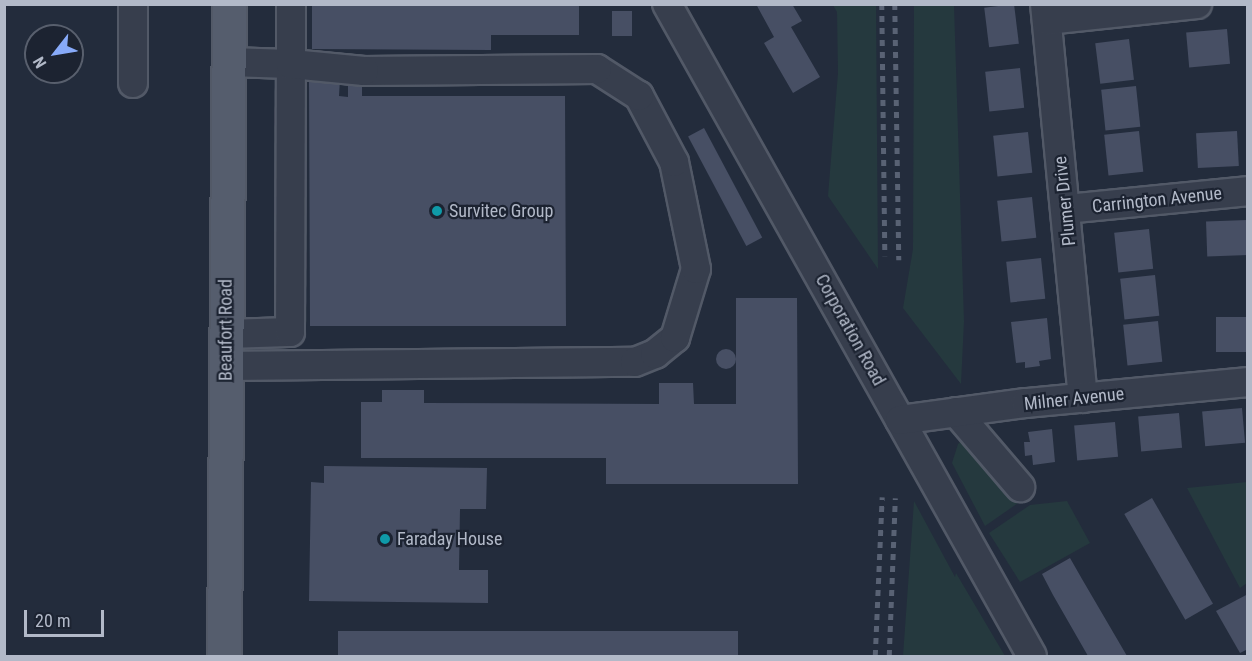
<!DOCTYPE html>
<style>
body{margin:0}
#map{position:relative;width:1252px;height:661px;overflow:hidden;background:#232c3c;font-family:"Roboto Condensed",sans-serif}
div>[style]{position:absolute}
.green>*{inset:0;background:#25393e}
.building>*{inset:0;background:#474f64;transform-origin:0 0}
.round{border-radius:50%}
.roads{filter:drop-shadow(2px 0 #525967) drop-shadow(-2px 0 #525967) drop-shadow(0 2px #525967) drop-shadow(0 -2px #525967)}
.minor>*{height:28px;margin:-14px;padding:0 14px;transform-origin:14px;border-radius:14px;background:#373e4d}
.major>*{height:33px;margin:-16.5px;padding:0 16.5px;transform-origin:16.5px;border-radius:16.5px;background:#555d6d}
.rail>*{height:4.5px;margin-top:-2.25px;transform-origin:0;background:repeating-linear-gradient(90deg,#596274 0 6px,transparent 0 12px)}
.dots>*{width:16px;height:16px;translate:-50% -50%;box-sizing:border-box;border:3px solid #1c2331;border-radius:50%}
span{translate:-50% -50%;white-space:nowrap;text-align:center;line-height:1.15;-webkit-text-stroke:4.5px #1c2331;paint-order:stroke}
.street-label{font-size:18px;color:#b2b9c8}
.poi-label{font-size:18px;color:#b2b9c8}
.left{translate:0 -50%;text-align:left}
.frame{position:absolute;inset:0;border:6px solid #b2b9c8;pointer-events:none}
.north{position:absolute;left:24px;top:24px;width:60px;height:60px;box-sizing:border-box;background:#1c2331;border:2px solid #585f6d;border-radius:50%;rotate:239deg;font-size:16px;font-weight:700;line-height:24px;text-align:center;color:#b2b9c8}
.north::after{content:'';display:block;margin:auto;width:21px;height:27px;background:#87aaf9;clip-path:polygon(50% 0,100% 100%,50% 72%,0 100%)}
.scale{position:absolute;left:24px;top:610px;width:80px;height:27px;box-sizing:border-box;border:3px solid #b2b9c8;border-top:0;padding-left:8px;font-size:18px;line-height:21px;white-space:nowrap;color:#b2b9c8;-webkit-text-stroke:4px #1c2331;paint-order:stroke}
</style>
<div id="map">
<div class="green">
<i style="clip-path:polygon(833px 5px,876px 5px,878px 269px,828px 196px,838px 73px,837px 12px)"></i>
<i style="clip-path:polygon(914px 5px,954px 5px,964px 321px,961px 384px,903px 308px,913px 249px)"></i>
<i style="clip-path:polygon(966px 437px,1021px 501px,985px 526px,952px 463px,958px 444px)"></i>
<i style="clip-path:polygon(1247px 482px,1247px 583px,1240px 588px,1187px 488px)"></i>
<i style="clip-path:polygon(914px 501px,955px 577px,956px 573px,1005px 656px,903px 656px)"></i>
<i style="clip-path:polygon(1067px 501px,1090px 543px,1020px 582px,989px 533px,1030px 505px)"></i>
</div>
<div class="building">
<i style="clip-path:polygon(312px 4px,579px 4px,579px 35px,491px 35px,491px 50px,312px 49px)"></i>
<i style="clip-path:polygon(756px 4px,792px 4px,802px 21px,791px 27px,820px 77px,793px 93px,764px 43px,774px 37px)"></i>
<i style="left:1014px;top:4px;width:40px;height:30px;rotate:83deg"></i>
<i style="left:612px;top:11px;width:20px;height:25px"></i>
<i style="left:1227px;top:29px;width:35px;height:41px;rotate:85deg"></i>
<i style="left:1129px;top:39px;width:41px;height:34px;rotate:83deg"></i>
<i style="left:1020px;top:68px;width:40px;height:35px;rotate:84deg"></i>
<i style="clip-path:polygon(340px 79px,339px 96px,348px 97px,348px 82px,362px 82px,362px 96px,565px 96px,566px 326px,310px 326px,309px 80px)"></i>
<i style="left:1136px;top:86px;width:41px;height:35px;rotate:84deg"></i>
<i style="left:704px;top:128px;width:124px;height:18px;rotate:62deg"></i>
<i style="left:1139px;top:131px;width:41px;height:35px;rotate:84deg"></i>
<i style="left:1237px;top:131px;width:35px;height:41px;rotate:87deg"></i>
<i style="left:1028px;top:132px;width:41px;height:35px;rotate:84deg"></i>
<i style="left:1032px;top:197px;width:41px;height:35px;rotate:84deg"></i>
<i style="left:1247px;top:220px;width:35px;height:41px;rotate:88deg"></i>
<i style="left:1149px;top:229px;width:40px;height:35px;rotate:84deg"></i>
<i style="left:1041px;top:258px;width:41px;height:35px;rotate:84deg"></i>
<i style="left:1155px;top:275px;width:41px;height:35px;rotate:84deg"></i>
<i style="clip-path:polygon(736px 298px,797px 298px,798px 484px,606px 484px,606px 458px,361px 458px,361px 402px,382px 402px,382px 390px,424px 390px,424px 403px,659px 404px,659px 383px,693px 383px,694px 404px,736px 404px)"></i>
<i style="left:1248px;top:317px;width:35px;height:32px;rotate:90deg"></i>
<i style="clip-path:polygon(1047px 318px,1051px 359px,1039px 361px,1040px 366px,1025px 368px,1025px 362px,1016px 363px,1011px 322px)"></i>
<i style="left:1158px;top:321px;width:41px;height:35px;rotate:84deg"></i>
<i class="round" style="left:716px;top:349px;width:20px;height:20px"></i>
<i style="left:1242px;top:408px;width:35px;height:40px;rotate:85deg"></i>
<i style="left:1179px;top:413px;width:35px;height:41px;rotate:85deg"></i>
<i style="left:1115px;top:422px;width:35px;height:41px;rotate:85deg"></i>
<i style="clip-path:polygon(1052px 429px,1055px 462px,1033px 465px,1032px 455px,1025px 456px,1024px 442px,1030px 442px,1028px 432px)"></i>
<i style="clip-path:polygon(324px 466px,487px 468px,486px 509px,460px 509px,459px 570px,488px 570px,488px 603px,309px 601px,311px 482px,324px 483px)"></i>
<i style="left:1152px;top:498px;width:122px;height:32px;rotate:60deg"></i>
<i style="clip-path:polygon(1070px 558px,1082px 579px,1127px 656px,1088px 656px,1053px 595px,1042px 574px)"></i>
<i style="clip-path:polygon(1248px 594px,1248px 649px,1240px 653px,1216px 611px)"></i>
<i style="left:738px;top:631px;width:25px;height:400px;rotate:90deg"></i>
</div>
<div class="roads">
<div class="minor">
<i style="left:667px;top:4px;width:747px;rotate:60.76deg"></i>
<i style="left:1045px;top:4px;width:396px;rotate:84.5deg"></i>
<i style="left:1047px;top:20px;width:151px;rotate:-6.1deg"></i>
<i style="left:133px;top:83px;width:79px;rotate:-90deg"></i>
<i style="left:1066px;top:209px;width:183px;rotate:-5.6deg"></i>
<i style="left:226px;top:334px;width:64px;rotate:-1.8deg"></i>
<i style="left:290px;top:332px;width:268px;rotate:-89.8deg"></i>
<i style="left:291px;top:64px;width:63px;rotate:-178.2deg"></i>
<i style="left:226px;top:366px;width:409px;rotate:-0.6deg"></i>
<i style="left:635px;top:362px;width:22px;rotate:-22deg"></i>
<i style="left:655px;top:354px;width:26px;rotate:-39deg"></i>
<i style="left:675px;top:338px;width:72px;rotate:-73.1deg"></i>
<i style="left:696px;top:269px;width:109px;rotate:-101.6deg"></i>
<i style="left:674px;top:162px;width:75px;rotate:-117.9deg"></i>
<i style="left:639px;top:96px;width:50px;rotate:-147.3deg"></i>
<i style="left:597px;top:69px;width:233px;rotate:179.5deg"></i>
<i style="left:364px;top:71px;width:73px;rotate:-174.5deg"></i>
<i style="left:291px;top:64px;width:60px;rotate:-90deg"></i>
<i style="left:956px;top:412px;width:99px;rotate:49.5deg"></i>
<i style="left:900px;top:420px;width:127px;rotate:-7.7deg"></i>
<i style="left:1026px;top:403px;width:223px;rotate:-5.4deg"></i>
</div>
<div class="major">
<i style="left:224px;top:656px;width:652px;rotate:-89.56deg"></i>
</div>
</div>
<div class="rail">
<i style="left:882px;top:4px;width:252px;rotate:89.3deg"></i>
<i style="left:895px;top:4px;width:256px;rotate:89.1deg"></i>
<i style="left:875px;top:656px;width:159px;rotate:-87.5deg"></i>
<i style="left:889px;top:656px;width:158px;rotate:-87.8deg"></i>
</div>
<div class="dots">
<i style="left:437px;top:211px;background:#0f9aa8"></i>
<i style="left:385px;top:539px;background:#0f9aa8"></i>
</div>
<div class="street-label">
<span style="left:1157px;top:200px;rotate:-6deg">Carrington Avenue</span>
<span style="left:1065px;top:201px;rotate:-96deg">Plumer Drive</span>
<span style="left:226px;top:330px;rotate:-90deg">Beaufort Road</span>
<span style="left:850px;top:330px;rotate:61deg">Corporation Road</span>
<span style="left:1074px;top:399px;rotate:-6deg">Milner Avenue</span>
</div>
<div class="poi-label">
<span class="left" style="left:449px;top:211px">Survitec Group</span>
<span class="left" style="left:397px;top:539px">Faraday House</span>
</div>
<div class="frame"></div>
<div class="north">N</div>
<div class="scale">20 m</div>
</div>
